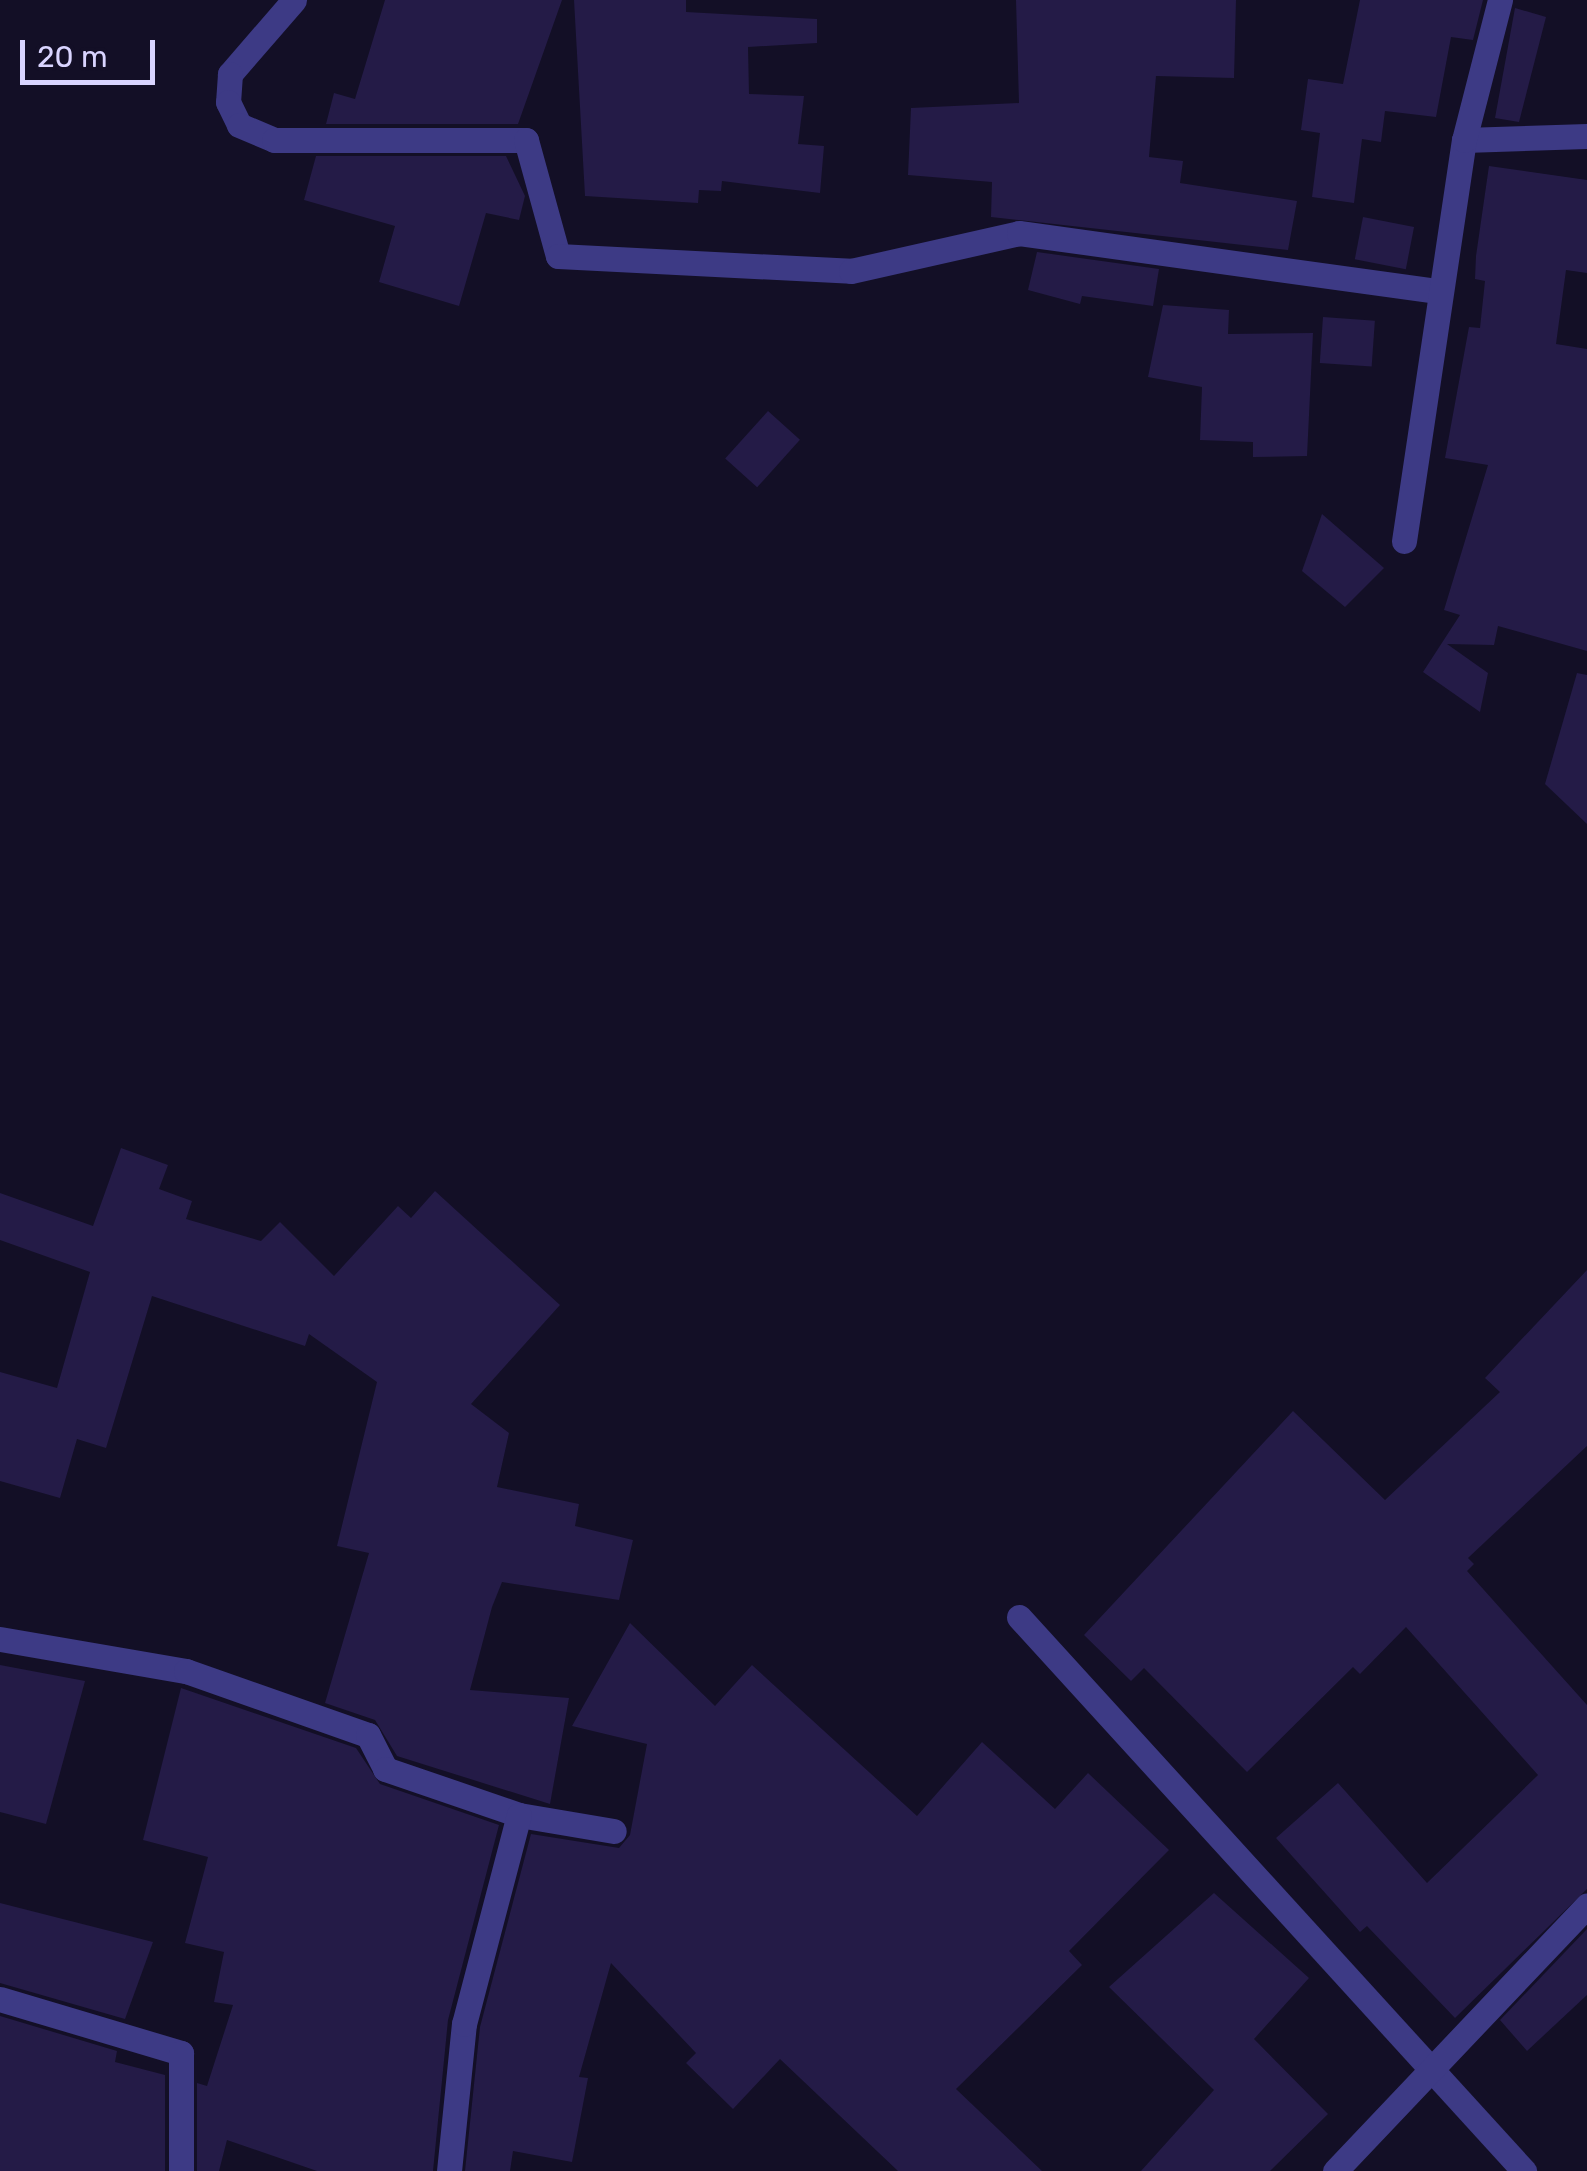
<!DOCTYPE html>
<style>
body{margin:0}
#map{position:relative;width:1587px;height:2171px;overflow:hidden;background:#130f26;font-family:Rubik,sans-serif}
div>[style]{position:absolute}
.building>*{inset:0;background:#241b47;transform-origin:0 0}
.minor>*{height:25px;margin:-12.5px;padding:0 12.5px;transform-origin:12.5px;border-radius:12.5px;background:#3d3a85}
span{translate:-50% -50%;white-space:nowrap;text-align:center;line-height:1.15;-webkit-text-stroke:10px #130f26;paint-order:stroke}
.scale{position:absolute;left:20px;top:40px;width:135px;height:45px;box-sizing:border-box;border:5px solid #d9d4ff;border-top:0;padding-left:12px;font-size:30px;line-height:35px;white-space:nowrap;color:#d9d4ff;-webkit-text-stroke:8px #130f26;paint-order:stroke}
</style>
<div id="map">
<div class="building">
<i style="clip-path:polygon(385px 0,562px 0,518px 124px,326px 124px,334px 93px,355px 99px)"></i>
<i style="clip-path:polygon(574px 0,686px 0,686px 12px,817px 19px,817px 43px,748px 47px,749px 94px,804px 96px,798px 144px,824px 146px,820px 193px,722px 181px,721px 191px,699px 190px,698px 203px,585px 196px)"></i>
<i style="clip-path:polygon(1016px 0,1236px 0,1234px 78px,1156px 76px,1149px 157px,1183px 161px,1180px 183px,1297px 201px,1288px 250px,991px 217px,992px 182px,908px 175px,911px 108px,1019px 103px)"></i>
<i style="clip-path:polygon(1360px 0,1483px 0,1473px 40px,1451px 37px,1436px 117px,1385px 111px,1381px 142px,1362px 139px,1354px 203px,1312px 197px,1320px 133px,1301px 130px,1308px 79px,1343px 84px)"></i>
<i style="clip-path:polygon(1515px 8px,1546px 17px,1519px 122px,1495px 118px)"></i>
<i style="clip-path:polygon(316px 156px,506px 156px,525px 196px,519px 220px,486px 213px,459px 306px,379px 282px,395px 226px,304px 200px)"></i>
<i style="clip-path:polygon(1489px 166px,1587px 180px,1587px 273px,1566px 270px,1556px 344px,1587px 349px,1587px 651px,1498px 626px,1494px 645px,1447px 644px,1488px 673px,1480px 712px,1423px 672px,1460px 615px,1444px 610px,1488px 465px,1445px 458px,1469px 327px,1480px 328px,1485px 281px,1475px 279px,1476px 256px)"></i>
<i style="left:1363px;top:217px;width:52px;height:43px;rotate:11deg"></i>
<i style="clip-path:polygon(1037px 252px,1159px 269px,1153px 306px,1082px 296px,1080px 304px,1028px 290px)"></i>
<i style="clip-path:polygon(1163px 305px,1229px 310px,1228px 334px,1313px 333px,1307px 456px,1253px 457px,1253px 442px,1200px 440px,1202px 387px,1148px 377px)"></i>
<i style="left:1323px;top:317px;width:52px;height:46px;rotate:4deg"></i>
<i style="left:768px;top:411px;width:43px;height:64px;rotate:42deg"></i>
<i style="clip-path:polygon(1322px 514px,1384px 568px,1345px 607px,1302px 571px)"></i>
<i style="clip-path:polygon(1577px 673px,1587px 675px,1587px 824px,1545px 784px)"></i>
<i style="clip-path:polygon(121px 1148px,168px 1165px,159px 1189px,192px 1201px,186px 1219px,261px 1241px,280px 1222px,334px 1276px,398px 1206px,411px 1218px,435px 1191px,560px 1305px,471px 1404px,509px 1433px,497px 1487px,579px 1504px,575px 1526px,633px 1540px,619px 1600px,502px 1582px,492px 1607px,470px 1690px,569px 1698px,550px 1804px,397px 1756px,375px 1720px,325px 1703px,369px 1553px,337px 1546px,377px 1382px,309px 1334px,305px 1346px,152px 1296px,106px 1448px,77px 1439px,60px 1498px,0 1481px,0 1372px,57px 1388px,90px 1272px,0 1240px,0 1193px,93px 1226px)"></i>
<i style="clip-path:polygon(1587px 1270px,1587px 1446px,1468px 1558px,1474px 1564px,1467px 1571px,1587px 1705px,1587px 1889px,1455px 2018px,1367px 1926px,1360px 1932px,1276px 1838px,1338px 1783px,1427px 1883px,1538px 1775px,1406px 1627px,1360px 1674px,1353px 1667px,1247px 1772px,1144px 1668px,1131px 1681px,1084px 1635px,1293px 1411px,1385px 1500px,1500px 1392px,1485px 1378px)"></i>
<i style="clip-path:polygon(630px 1623px,715px 1706px,752px 1665px,917px 1816px,982px 1742px,1055px 1809px,1088px 1773px,1169px 1850px,1069px 1951px,1082px 1965px,956px 2089px,1042px 2171px,898px 2171px,780px 2059px,733px 2109px,686px 2063px,696px 2053px,611px 1963px,579px 2077px,588px 2078px,572px 2162px,513px 2151px,510px 2171px,465px 2171px,480px 2027px,531px 1834px,619px 1848px,630px 1835px,647px 1744px,572px 1726px)"></i>
<i style="clip-path:polygon(0 1665px,85px 1681px,46px 1824px,0 1812px)"></i>
<i style="clip-path:polygon(181px 1688px,356px 1748px,380px 1784px,499px 1825px,448px 2020px,433px 2171px,317px 2171px,227px 2140px,219px 2171px,197px 2171px,197px 2083px,207px 2086px,233px 2005px,214px 2002px,224px 1952px,185px 1943px,208px 1857px,143px 1840px)"></i>
<i style="clip-path:polygon(1214px 1893px,1309px 1978px,1254px 2039px,1328px 2114px,1270px 2171px,1141px 2171px,1214px 2090px,1109px 1987px)"></i>
<i style="clip-path:polygon(0 1903px,153px 1942px,125px 2019px,0 1983px)"></i>
<i style="clip-path:polygon(1587px 1929px,1587px 1995px,1527px 2051px,1500px 2020px)"></i>
<i style="clip-path:polygon(0 2016px,117px 2051px,115px 2062px,165px 2075px,165px 2171px,0 2171px)"></i>
</div>
<div class="minor">
<i style="left:294px;top:0;width:98px;rotate:130.9deg"></i>
<i style="left:230px;top:74px;width:28px;rotate:94deg"></i>
<i style="left:228px;top:102px;width:25px;rotate:64deg"></i>
<i style="left:239px;top:125px;width:38px;rotate:23deg"></i>
<i style="left:274px;top:140px;width:252px"></i>
<i style="left:526px;top:140px;width:120px;rotate:74.6deg"></i>
<i style="left:558px;top:256px;width:293px;rotate:2.9deg"></i>
<i style="left:851px;top:271px;width:172px;rotate:-12.7deg"></i>
<i style="left:1019px;top:233px;width:423px;rotate:7.9deg"></i>
<i style="left:1464px;top:140px;width:123px;rotate:-1.9deg"></i>
<i style="left:1404px;top:541px;width:405px;rotate:-81.5deg"></i>
<i style="left:1464px;top:140px;width:145px;rotate:-75.6deg"></i>
<i style="left:1019px;top:1617px;width:750px;rotate:47.65deg"></i>
<i style="left:0;top:1639px;width:189px;rotate:9.8deg"></i>
<i style="left:186px;top:1671px;width:193px;rotate:19.4deg"></i>
<i style="left:368px;top:1735px;width:38px;rotate:63deg"></i>
<i style="left:385px;top:1769px;width:142px;rotate:18.9deg"></i>
<i style="left:519px;top:1815px;width:96px;rotate:9.6deg"></i>
<i style="left:0;top:1999px;width:189px;rotate:16.6deg"></i>
<i style="left:181px;top:2053px;width:118px;rotate:90deg"></i>
<i style="left:449px;top:2171px;width:148px;rotate:-84.2deg"></i>
<i style="left:464px;top:2024px;width:216px;rotate:-75.3deg"></i>
<i style="left:1335px;top:2171px;width:366px;rotate:-46.5deg"></i>
</div>
<div class="scale">20 m</div>
</div>
